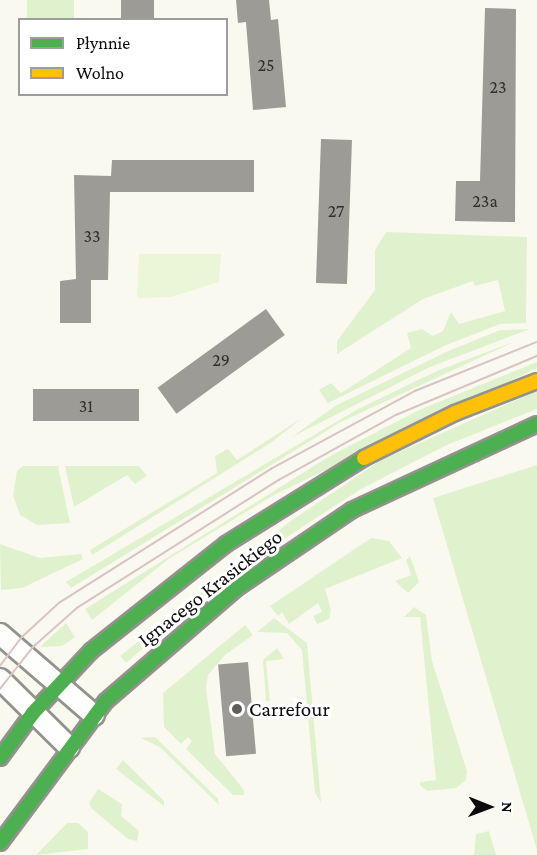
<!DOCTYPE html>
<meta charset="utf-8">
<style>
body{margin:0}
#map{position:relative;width:537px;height:855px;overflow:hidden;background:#faf9ef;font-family:"Crimson Pro",serif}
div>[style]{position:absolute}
.green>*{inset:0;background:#e0f2cd;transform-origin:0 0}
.pitch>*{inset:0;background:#ebf5d7}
.building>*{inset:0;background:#9c9b95;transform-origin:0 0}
.roads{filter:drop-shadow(2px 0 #93928e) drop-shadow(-2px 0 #93928e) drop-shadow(0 2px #93928e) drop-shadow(0 -2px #93928e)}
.street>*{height:20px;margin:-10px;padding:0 10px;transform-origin:10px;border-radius:10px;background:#fefefd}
.fast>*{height:14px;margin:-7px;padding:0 7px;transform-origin:7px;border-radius:7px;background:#4caf50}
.slow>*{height:14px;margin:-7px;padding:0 7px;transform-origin:7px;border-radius:7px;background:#ffc107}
.tram>*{height:1.5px;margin:-0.75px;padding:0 0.75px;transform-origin:0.75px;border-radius:0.75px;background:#d7c4c2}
.dots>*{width:16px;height:16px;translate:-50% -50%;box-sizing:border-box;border:3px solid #fff;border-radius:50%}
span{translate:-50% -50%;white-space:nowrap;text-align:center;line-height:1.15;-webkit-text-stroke:6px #fff;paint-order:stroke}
.number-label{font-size:18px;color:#2f2f2e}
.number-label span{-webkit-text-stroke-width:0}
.street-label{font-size:21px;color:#0b0b0b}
.poi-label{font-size:21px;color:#0b0b0b}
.left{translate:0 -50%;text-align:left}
.legend{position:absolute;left:18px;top:18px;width:210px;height:78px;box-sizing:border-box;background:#fff;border:2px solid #9d9d9d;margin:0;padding:8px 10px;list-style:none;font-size:18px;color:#0b0b0b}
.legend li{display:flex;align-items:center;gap:12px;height:30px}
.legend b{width:30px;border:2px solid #9d9d9d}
.north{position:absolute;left:459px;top:777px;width:60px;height:60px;-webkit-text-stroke:4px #fff;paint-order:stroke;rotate:91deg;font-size:16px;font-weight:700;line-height:24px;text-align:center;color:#0b0b0b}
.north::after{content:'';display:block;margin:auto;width:21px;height:27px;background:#0b0b0b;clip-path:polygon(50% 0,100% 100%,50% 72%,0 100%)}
</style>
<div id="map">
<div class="green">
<i style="left:27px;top:0;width:47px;height:19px"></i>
<i style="clip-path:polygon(386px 232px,527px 237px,526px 323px,500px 324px,444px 346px,328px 403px,319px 390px,331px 383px,341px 393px,411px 348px,407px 333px,422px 329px,433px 336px,443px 331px,451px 312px,459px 324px,505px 311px,498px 280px,475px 286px,473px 281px,423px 299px,337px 354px,337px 341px,375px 290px,375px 250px)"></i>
<i style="clip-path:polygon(530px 329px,430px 367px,292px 437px,335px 406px,446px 352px,500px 330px)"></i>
<i style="clip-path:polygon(516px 341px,341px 422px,71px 588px,66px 582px,358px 409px,439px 370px)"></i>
<i style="clip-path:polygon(537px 362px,537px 368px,274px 495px,170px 558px,92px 620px,85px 609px,330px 456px,419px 410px)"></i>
<i style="clip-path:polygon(537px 391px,537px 409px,447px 445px,361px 489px,227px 576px,126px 663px,120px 656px,288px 523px,381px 460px)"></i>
<i style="clip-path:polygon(302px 418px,272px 442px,92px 555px,90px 550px,217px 473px,215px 456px,228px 449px,237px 460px)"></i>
<i style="clip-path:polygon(537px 465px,537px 850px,433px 498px)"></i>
<i style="clip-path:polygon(23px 466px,58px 466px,70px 523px,37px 525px,20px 515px,13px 495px,17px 471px)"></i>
<i style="clip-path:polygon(65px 466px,139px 466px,147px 476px,135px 484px,127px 475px,74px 507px)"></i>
<i style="clip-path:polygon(371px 538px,389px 541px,402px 558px,325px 589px,331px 610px,329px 619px,317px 624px,313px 616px,322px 612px,318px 603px,289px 624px,282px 612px,278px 616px,270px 606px)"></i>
<i style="clip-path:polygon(0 544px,40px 558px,81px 554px,83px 559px,22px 588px,1px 590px)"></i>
<i style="clip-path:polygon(410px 556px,419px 582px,408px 593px,395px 581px,411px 575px,406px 560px)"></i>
<i style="clip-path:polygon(414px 607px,426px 615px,432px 661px,467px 771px,466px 780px,456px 788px,427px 791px,420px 785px,420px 782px,436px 780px,420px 617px,404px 617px)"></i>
<i style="clip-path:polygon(274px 618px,307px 643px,321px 803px,315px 793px,302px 650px,287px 633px,257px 632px)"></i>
<i style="clip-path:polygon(66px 623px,75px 637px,62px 646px,40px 647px)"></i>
<i style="clip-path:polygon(245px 625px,253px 635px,225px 655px,208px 675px,206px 688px,215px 754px,244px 790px,244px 795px,233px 795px,186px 749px,192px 741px,188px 737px,181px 744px,164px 727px,163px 693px)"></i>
<i style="clip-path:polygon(277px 648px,284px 659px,266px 661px,270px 701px,266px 701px,263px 660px)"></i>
<i style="clip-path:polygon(155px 737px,218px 799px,219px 805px,160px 747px,141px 738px)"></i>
<i style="clip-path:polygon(123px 760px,164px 801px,164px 806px,116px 769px)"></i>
<i style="clip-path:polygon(98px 789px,122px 804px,121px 816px,139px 831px,137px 841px,128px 839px,91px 808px,89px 803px)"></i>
<i style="clip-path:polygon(67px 823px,78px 823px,88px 832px,88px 849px,36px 855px)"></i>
<i style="clip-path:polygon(489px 831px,496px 855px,474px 855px,476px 834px)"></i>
</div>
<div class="pitch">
<i style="clip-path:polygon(139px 254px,221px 254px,219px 282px,171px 297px,137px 298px)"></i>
</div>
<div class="building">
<i style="left:121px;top:0;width:33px;height:20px"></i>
<i style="clip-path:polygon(236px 0,269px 0,271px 20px,278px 19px,286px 107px,253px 110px,246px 22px,238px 23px)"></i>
<i style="clip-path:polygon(485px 8px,516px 9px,515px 222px,455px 221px,456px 181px,480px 181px)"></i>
<i style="left:321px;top:139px;width:31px;height:144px;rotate:2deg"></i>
<i style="clip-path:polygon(112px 160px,254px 160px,254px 192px,110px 192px,108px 280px,91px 280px,91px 323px,60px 323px,60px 281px,76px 279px,74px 175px,111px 176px)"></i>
<i style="left:266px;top:309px;width:32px;height:134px;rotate:54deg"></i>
<i style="left:139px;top:389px;width:32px;height:106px;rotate:90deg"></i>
<i style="left:248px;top:662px;width:92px;height:30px;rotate:85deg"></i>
</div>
<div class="roads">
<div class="street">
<i style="left:0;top:634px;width:124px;rotate:40.8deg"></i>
<i style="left:0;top:679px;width:97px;rotate:44.6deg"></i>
</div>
<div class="fast">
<i style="left:0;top:758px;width:56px;rotate:-53.7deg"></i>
<i style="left:33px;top:713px;width:85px;rotate:-46.9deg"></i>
<i style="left:91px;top:651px;width:172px;rotate:-38.4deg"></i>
<i style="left:226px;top:544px;width:163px;rotate:-31.9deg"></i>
<i style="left:0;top:843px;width:177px;rotate:-53.3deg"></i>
<i style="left:106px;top:701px;width:173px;rotate:-40.8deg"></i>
<i style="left:237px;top:588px;width:139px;rotate:-34.1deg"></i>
<i style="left:352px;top:510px;width:204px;rotate:-24.9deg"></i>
</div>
<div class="slow">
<i style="left:364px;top:458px;width:102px;rotate:-26.3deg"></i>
<i style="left:455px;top:413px;width:88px;rotate:-21.3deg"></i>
</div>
</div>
<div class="tram">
<i style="left:0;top:666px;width:36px;rotate:-53deg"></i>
<i style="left:22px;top:637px;width:50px;rotate:-42.6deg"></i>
<i style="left:59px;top:603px;width:251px;rotate:-32.3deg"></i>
<i style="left:271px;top:469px;width:164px;rotate:-28.4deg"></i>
<i style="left:415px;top:391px;width:131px;rotate:-21.9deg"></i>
<i style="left:0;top:689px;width:53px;rotate:-51.8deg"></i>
<i style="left:33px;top:647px;width:59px;rotate:-41.6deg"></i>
<i style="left:77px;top:608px;width:239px;rotate:-32.4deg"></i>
<i style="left:279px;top:480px;width:134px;rotate:-29.1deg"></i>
<i style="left:396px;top:415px;width:153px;rotate:-22.7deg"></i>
</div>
<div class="dots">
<i style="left:237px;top:709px;background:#5f5e5b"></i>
</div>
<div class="number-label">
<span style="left:266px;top:65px">25</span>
<span style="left:498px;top:87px">23</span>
<span style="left:485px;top:201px">23a</span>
<span style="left:336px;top:211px">27</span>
<span style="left:92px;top:236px">33</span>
<span style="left:221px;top:360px">29</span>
<span style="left:86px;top:406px">31</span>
</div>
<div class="street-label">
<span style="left:210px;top:588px;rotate:-38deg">Ignacego Krasickiego</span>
</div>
<div class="poi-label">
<span class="left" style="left:249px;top:709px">Carrefour</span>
</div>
<ul class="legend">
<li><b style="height:8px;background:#4caf50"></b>Płynnie</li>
<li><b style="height:8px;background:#ffc107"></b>Wolno</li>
</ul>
<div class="north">N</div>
</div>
